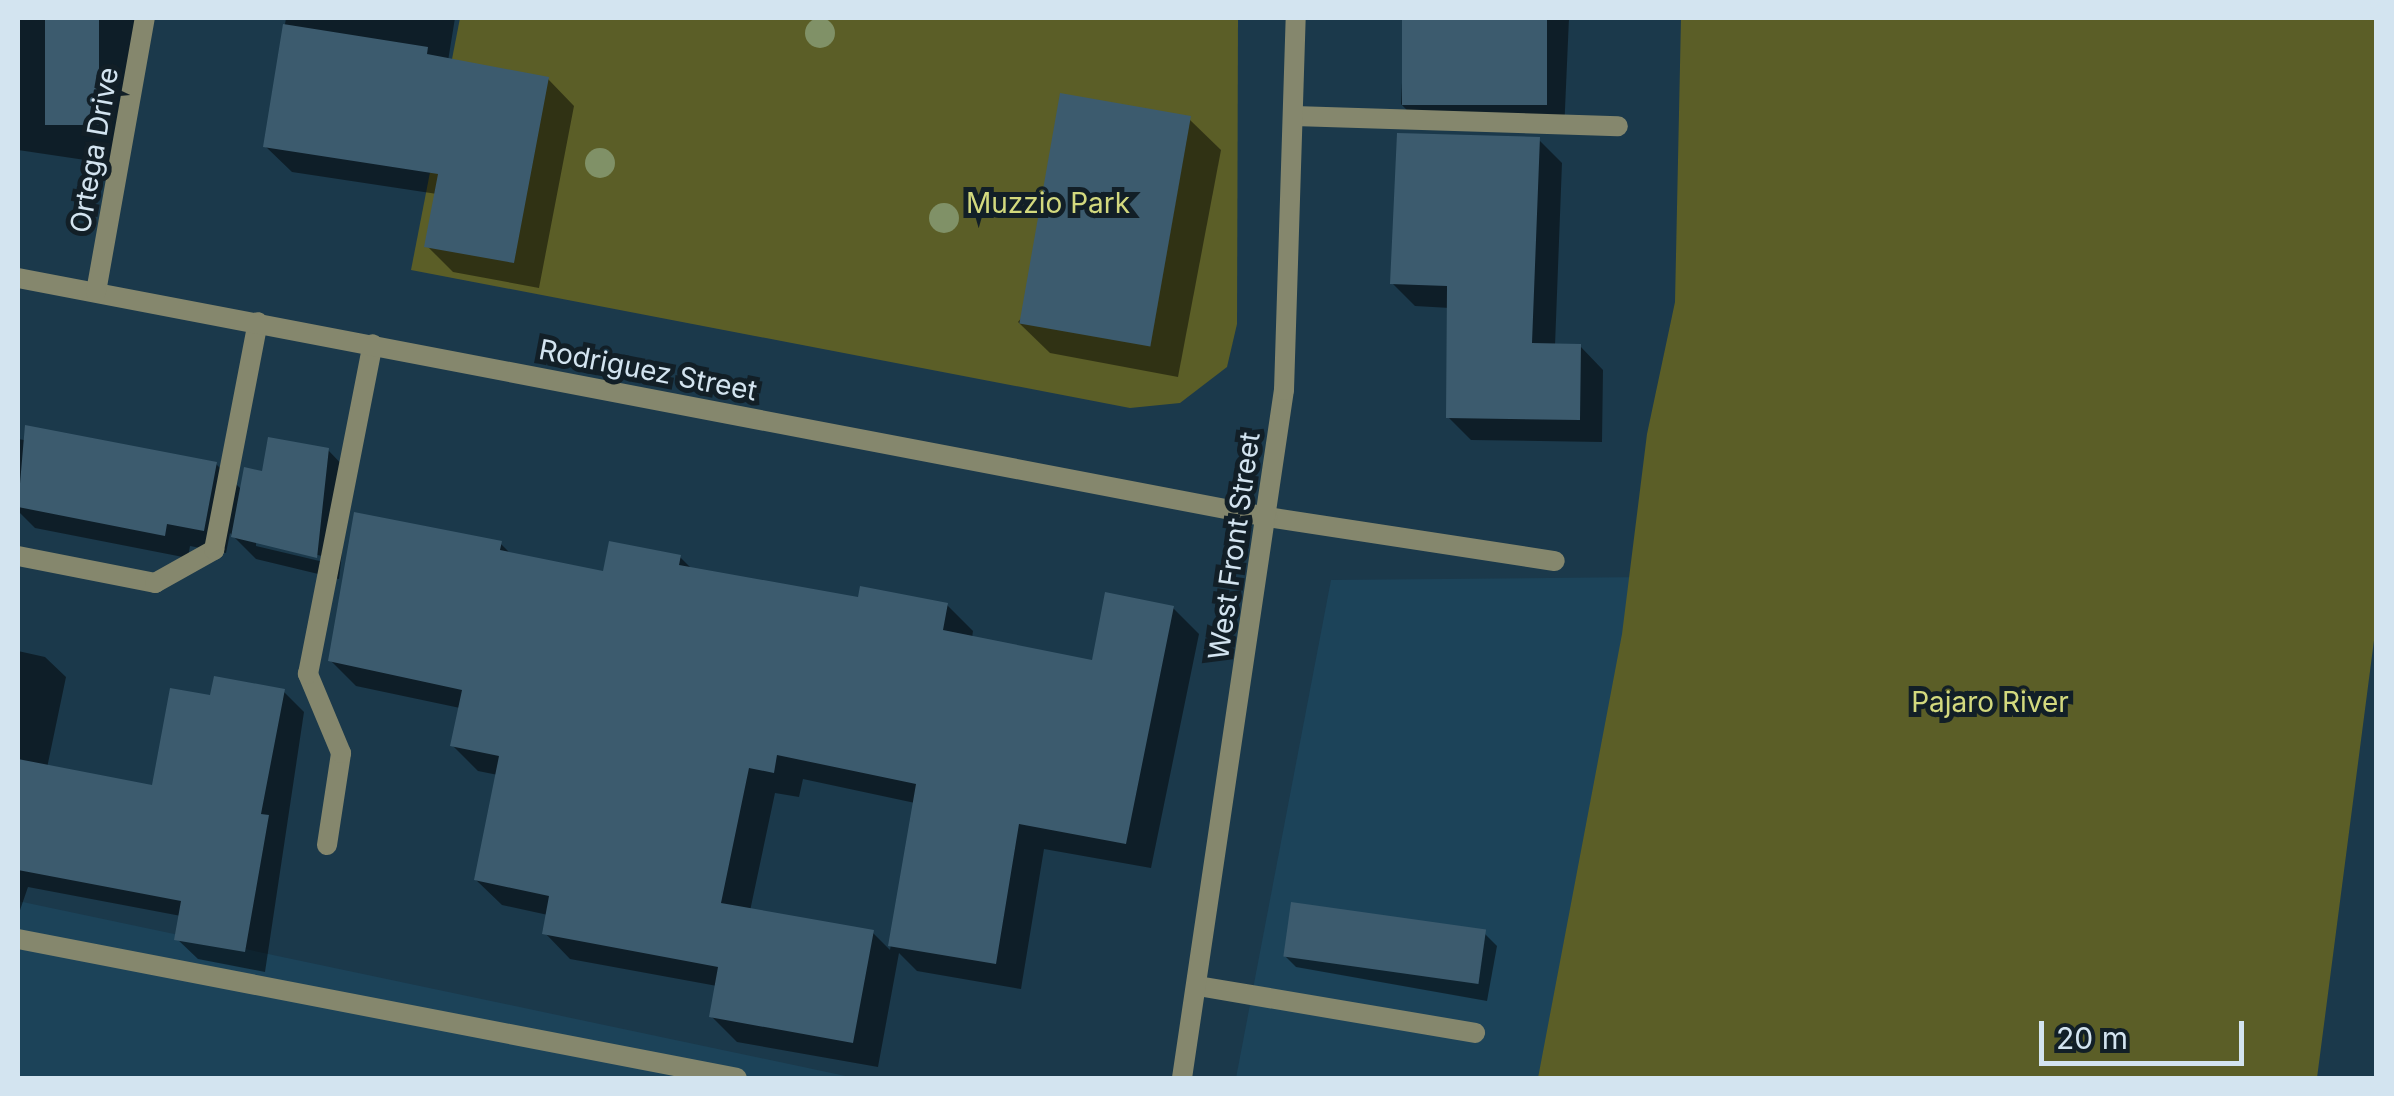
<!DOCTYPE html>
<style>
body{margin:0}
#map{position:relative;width:2394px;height:1096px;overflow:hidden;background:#1b394b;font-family:Inter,sans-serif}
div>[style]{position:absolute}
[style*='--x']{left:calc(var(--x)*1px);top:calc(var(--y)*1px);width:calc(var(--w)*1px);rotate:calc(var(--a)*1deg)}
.built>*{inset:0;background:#1c4359}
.green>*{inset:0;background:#5b5e27}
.shadow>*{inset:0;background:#0007}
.building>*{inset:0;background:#3c5b6e;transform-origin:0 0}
.lane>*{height:20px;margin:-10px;padding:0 10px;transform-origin:10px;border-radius:10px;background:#85876d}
.street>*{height:20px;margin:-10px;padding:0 10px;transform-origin:10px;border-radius:10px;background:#85876d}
.trees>*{width:30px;height:30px;margin:-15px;border-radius:50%;background:#809167}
span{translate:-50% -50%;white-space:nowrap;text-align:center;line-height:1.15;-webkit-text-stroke:10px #121f27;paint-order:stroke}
.street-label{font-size:28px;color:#d3e4f0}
.park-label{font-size:28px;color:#d3d97e}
.frame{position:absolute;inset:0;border:20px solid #d3e4f0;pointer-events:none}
.scale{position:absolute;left:2039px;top:1021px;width:205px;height:45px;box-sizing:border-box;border:5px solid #d3e4f0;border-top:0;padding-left:12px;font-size:30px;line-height:35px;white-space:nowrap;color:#d3e4f0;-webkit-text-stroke:8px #121f27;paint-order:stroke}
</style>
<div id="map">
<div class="built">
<i style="clip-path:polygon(1648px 577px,1564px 1078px,1236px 1078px,1331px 580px)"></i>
<i style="clip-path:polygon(18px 901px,855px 1078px,18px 1078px)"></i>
</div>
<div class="green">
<i style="clip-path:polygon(460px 18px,1238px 18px,1237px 324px,1227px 367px,1180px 403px,1130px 408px,411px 270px)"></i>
<i style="clip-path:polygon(1681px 18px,2376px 18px,2376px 625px,2317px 1078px,1538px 1078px,1622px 634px,1647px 434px,1675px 302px)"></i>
</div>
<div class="shadow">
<i style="clip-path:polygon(18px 18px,137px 18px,112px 164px,18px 150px)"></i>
<i style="clip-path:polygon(286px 18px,455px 18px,448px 61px,548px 79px,574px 106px,539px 288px,453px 272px,427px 246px,437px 194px,292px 172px,265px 146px)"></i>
<i style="clip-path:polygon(1405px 18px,1569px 18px,1564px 132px,1424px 128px,1401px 104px)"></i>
<i style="clip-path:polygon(1189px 119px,1221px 150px,1178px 377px,1050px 353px,1018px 322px)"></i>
<i style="clip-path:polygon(1539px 140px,1562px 163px,1555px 346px,1580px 346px,1603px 370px,1602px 442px,1471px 440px,1448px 417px,1450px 308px,1415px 306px,1392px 283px)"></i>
<i style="clip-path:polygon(evenodd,27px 428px,216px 464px,242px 490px,264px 473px,328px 450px,351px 474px,339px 579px,256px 559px,230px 533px,226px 553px,190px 546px,188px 558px,35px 528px,18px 511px,18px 439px,24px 440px,27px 428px,256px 540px,330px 558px,328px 563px,256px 546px,256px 540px)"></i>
<i style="clip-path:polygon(evenodd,500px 543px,513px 556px,605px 574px,680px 557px,693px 570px,860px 599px,947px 605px,973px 631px,972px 638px,1094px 663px,1173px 608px,1199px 634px,1151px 868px,1044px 849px,1021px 989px,917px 971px,899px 953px,878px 1067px,737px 1042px,711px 1016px,717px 986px,570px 959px,545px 933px,548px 915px,502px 905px,476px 880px,498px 775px,478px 771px,452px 745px,460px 708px,356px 686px,330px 660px,500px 543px,803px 779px,915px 803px,890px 950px,872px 932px,750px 911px,775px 793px,799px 797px,803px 779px)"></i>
<i style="clip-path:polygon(18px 651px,45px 657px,66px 677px,47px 768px,154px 788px,212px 698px,283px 691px,304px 712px,265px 972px,198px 959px,177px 939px,181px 916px,28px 887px,18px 916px)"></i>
<i style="clip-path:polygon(1485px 934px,1497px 946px,1487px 1001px,1296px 967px,1284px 955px)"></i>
</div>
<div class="building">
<i style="left:45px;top:18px;width:54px;height:107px"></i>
<i style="left:1402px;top:18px;width:145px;height:87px"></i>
<i style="clip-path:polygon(283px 24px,428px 47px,427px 54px,549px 77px,514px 263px,424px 247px,438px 174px,263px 147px)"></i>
<i style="left:1060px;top:93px;width:133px;height:234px;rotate:10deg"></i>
<i style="clip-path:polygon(1397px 133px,1540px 137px,1532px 343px,1581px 344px,1580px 420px,1446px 418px,1447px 286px,1390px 284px)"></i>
<i style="clip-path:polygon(25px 425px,217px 462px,204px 531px,167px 524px,165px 536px,18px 507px)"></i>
<i style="clip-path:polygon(268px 437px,329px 448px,317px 558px,231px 537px,244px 467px,262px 471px)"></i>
<i style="clip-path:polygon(354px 512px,502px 541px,500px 550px,603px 571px,609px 541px,681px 555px,679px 565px,858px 597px,860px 586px,948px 603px,943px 630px,1092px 660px,1105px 592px,1174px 606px,1126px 844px,1019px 824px,996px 964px,888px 946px,916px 784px,777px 755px,774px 773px,749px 768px,721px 903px,874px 930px,853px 1043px,709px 1017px,718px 967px,542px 934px,549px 896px,474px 880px,499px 756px,450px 746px,462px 690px,328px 661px)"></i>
<i style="clip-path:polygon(214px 676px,285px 689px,261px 814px,269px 815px,245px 952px,174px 940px,181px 901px,18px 870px,18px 759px,152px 785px,170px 688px,210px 695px)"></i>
<i style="left:1291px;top:902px;width:197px;height:55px;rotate:8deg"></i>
</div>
<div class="lane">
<i style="--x:1294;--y:116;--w:324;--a:1.8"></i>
<i style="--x:1267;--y:517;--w:291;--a:8.7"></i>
<i style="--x:18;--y:556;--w:140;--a:11.1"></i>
<i style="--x:155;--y:583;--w:68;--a:-29.2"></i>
<i style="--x:214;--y:550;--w:232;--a:-79.1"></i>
<i style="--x:327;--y:845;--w:93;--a:-81.3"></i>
<i style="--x:341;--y:753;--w:86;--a:-112.7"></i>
<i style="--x:308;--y:674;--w:336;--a:-78.9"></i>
<i style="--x:1198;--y:986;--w:281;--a:9.6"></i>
</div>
<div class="street">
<i style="--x:18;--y:278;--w:1272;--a:10.83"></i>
<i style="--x:96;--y:292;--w:278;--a:-79.9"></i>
<i style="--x:18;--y:939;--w:732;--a:10.94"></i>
<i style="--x:1182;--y:1078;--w:696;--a:-81.57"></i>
<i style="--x:1284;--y:390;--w:372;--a:-88.2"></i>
</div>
<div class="trees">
<i style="left:820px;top:33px"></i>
<i style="left:600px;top:163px"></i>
<i style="left:944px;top:218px"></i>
</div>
<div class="street-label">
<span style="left:94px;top:150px;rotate:-80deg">Ortega Drive</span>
<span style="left:648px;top:370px;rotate:11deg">Rodriguez Street</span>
<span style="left:1234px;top:546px;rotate:-82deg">West Front Street</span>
</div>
<div class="park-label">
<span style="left:1048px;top:203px">Muzzio Park</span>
<span style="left:1990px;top:702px">Pajaro River</span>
</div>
<div class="frame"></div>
<div class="scale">20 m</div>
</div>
